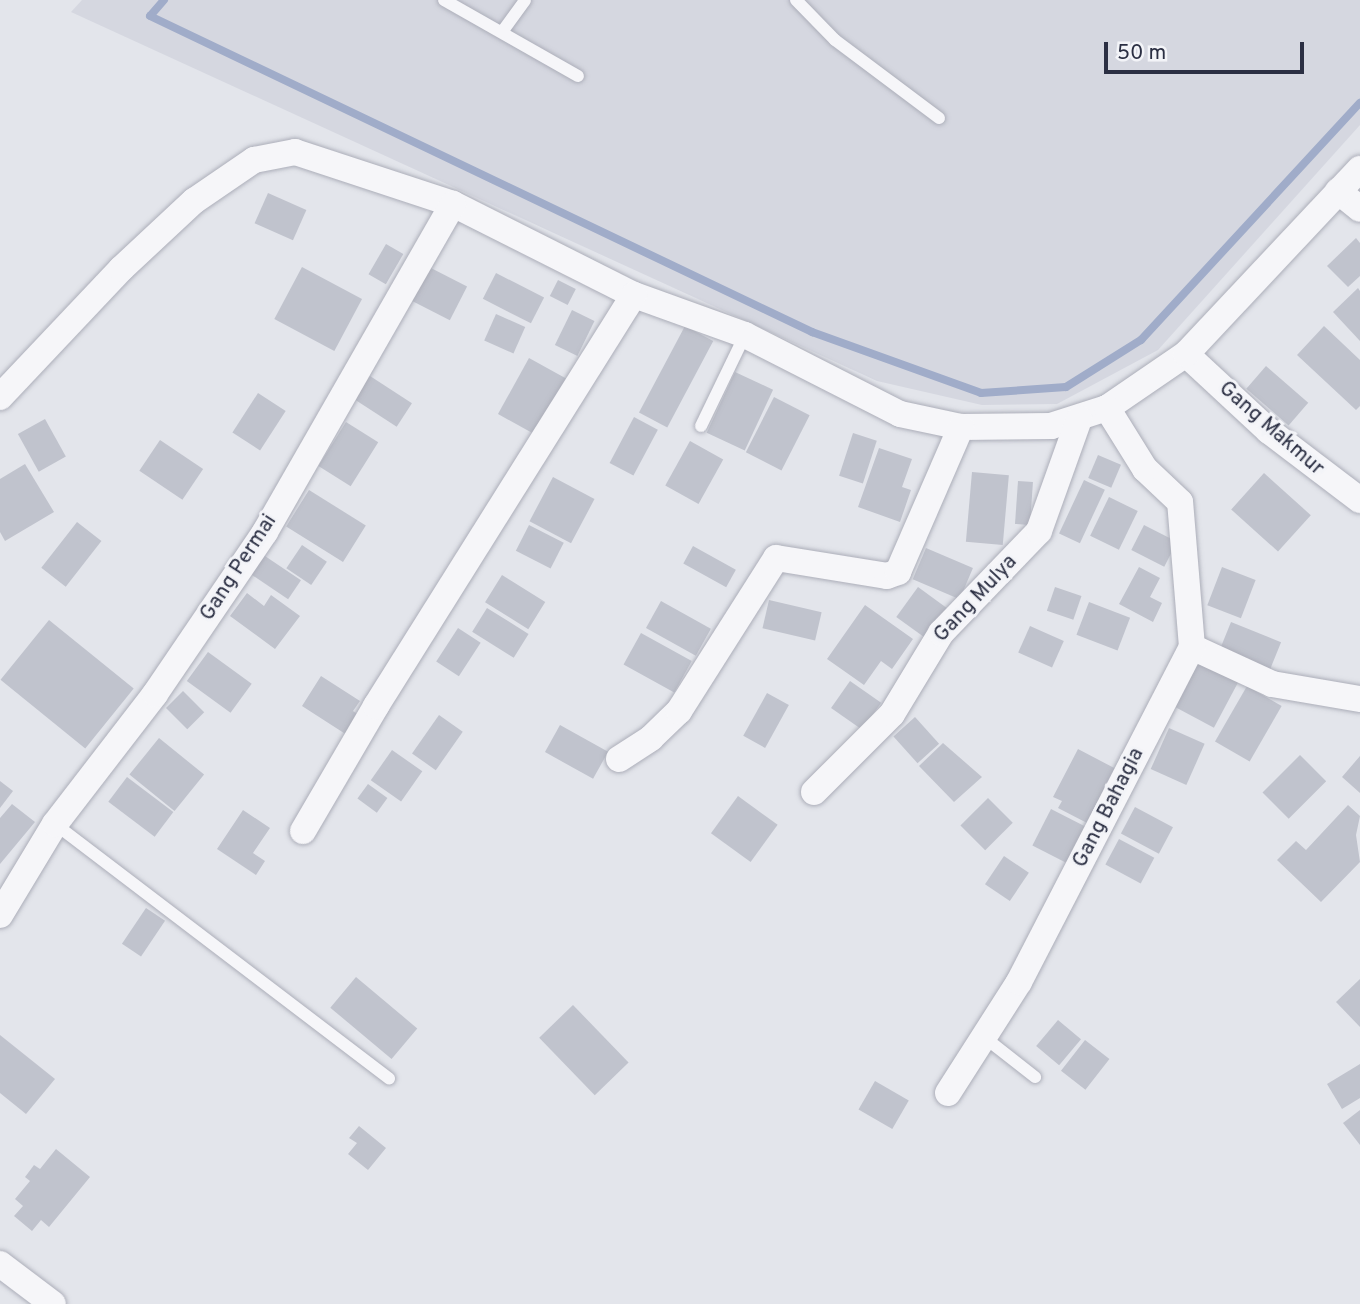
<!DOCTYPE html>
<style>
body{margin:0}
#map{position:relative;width:1360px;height:1304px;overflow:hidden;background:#e3e5eb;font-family:Overpass,sans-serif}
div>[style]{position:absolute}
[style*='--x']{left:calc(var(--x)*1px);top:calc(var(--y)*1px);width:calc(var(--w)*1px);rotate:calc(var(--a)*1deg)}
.built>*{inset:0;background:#d5d7e0}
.stream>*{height:8px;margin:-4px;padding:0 4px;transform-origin:4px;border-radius:4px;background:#a0acc9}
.building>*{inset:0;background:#c0c3cd;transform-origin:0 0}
.roads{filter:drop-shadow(0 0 2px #acaeb9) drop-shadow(0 0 2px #acaeb9)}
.lane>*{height:12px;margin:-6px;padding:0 6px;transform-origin:6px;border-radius:6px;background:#f6f6f9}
.street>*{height:26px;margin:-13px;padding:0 13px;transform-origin:13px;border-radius:13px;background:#f6f6f9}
span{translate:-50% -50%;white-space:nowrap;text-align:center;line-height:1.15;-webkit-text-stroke:6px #f3f4f8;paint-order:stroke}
.street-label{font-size:21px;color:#2b2f43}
.scale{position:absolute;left:1104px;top:42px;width:200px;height:32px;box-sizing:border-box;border:4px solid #2b2f43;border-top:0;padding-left:9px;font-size:21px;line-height:24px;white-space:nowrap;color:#2b2f43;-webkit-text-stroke:5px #f3f4f8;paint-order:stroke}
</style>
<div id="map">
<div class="built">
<i style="clip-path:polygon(82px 0,1360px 0,1360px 125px,1158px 350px,1057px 404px,982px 405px,877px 381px,71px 12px)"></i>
</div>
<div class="stream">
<i style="--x:164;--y:0;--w:21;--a:131"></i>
<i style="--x:150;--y:16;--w:734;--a:25.52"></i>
<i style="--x:812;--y:332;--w:180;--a:19.8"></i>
<i style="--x:981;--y:393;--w:85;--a:-4"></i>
<i style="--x:1066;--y:387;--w:89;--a:-32.1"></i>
<i style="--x:1141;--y:340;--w:323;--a:-47.3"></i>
</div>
<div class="building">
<i style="left:268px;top:193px;width:42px;height:33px;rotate:24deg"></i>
<i style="clip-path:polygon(1356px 238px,1360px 243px,1360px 276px,1348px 287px,1327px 266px)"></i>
<i style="left:386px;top:244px;width:20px;height:35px;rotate:30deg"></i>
<i style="left:427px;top:266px;width:45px;height:38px;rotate:27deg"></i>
<i style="left:302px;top:267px;width:68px;height:59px;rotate:28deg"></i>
<i style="left:496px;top:273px;width:54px;height:29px;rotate:27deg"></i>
<i style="left:558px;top:280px;width:20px;height:18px;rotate:27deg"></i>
<i style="clip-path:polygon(1358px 288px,1360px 291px,1360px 341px,1333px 312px)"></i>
<i style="left:572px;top:310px;width:25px;height:39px;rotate:26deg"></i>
<i style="left:496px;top:314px;width:32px;height:29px;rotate:24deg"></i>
<i style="left:685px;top:326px;width:32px;height:98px;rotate:28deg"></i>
<i style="clip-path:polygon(1324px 326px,1360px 360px,1360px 406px,1356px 410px,1297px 355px)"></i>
<i style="left:529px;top:358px;width:46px;height:64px;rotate:29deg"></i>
<i style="left:1266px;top:366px;width:56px;height:30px;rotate:41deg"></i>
<i style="left:735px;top:372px;width:42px;height:67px;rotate:25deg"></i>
<i style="left:370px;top:376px;width:50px;height:28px;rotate:33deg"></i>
<i style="left:258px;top:393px;width:33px;height:47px;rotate:33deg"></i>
<i style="left:774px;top:397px;width:40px;height:62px;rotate:27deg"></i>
<i style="left:634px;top:417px;width:27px;height:52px;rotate:28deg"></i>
<i style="left:45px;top:419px;width:43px;height:31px;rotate:61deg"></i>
<i style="left:346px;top:422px;width:38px;height:52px;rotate:32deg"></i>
<i style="left:853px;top:433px;width:25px;height:45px;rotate:18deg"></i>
<i style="left:160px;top:440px;width:52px;height:37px;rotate:34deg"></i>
<i style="left:690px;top:441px;width:38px;height:51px;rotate:29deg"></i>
<i style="clip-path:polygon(879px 448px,912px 459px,902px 487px,911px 490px,900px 522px,858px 507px)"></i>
<i style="left:1098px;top:455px;width:25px;height:25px;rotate:23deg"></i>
<i style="clip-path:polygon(25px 464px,54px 512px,5px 541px,0 532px,0 479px)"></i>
<i style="left:972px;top:472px;width:37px;height:70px;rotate:5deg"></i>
<i style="left:1264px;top:473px;width:63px;height:49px;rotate:42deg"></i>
<i style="left:553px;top:477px;width:47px;height:50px;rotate:28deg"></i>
<i style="left:1084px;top:480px;width:23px;height:59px;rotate:25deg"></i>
<i style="left:1018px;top:481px;width:15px;height:43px;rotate:4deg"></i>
<i style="left:309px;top:490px;width:67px;height:43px;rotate:32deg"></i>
<i style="left:1109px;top:497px;width:32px;height:43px;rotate:26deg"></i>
<i style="left:77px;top:522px;width:31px;height:58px;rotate:38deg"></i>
<i style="left:529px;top:525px;width:39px;height:29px;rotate:27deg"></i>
<i style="left:1144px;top:525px;width:37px;height:28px;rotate:27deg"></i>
<i style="left:302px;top:545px;width:30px;height:28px;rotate:34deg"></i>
<i style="left:693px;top:546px;width:49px;height:20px;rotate:29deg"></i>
<i style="left:926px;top:548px;width:51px;height:34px;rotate:23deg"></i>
<i style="left:262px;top:554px;width:47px;height:23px;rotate:34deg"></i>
<i style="clip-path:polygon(1139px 567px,1160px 578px,1150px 597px,1162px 603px,1153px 622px,1119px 604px)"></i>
<i style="left:1222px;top:567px;width:36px;height:41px;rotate:21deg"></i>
<i style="left:502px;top:575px;width:51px;height:32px;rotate:32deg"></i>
<i style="left:918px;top:587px;width:36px;height:37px;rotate:36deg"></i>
<i style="left:1055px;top:587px;width:28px;height:25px;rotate:19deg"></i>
<i style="clip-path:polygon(247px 593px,264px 606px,271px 595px,300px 616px,275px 649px,230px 616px)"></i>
<i style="left:769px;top:600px;width:54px;height:29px;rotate:13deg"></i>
<i style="left:661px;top:601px;width:57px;height:31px;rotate:29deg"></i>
<i style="left:1089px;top:602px;width:44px;height:35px;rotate:21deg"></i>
<i style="clip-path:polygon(865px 605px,913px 639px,892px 669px,881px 661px,864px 685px,827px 659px)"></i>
<i style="left:487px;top:608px;width:49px;height:28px;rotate:32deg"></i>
<i style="left:49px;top:620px;width:109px;height:77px;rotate:39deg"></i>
<i style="left:1231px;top:622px;width:54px;height:34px;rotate:22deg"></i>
<i style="left:1030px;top:626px;width:37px;height:29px;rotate:24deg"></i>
<i style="left:458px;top:628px;width:27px;height:40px;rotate:33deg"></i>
<i style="left:641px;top:633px;width:58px;height:36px;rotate:29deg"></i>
<i style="left:208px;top:652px;width:54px;height:36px;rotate:36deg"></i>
<i style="left:1200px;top:658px;width:45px;height:55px;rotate:28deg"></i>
<i style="clip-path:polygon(321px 676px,360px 701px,353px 711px,359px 715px,347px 735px,302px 706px)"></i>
<i style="left:850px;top:681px;width:38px;height:33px;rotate:35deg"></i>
<i style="left:1247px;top:686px;width:40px;height:64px;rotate:30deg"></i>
<i style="left:183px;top:691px;width:30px;height:24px;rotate:45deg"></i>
<i style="left:767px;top:693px;width:25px;height:49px;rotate:29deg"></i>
<i style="left:439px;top:715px;width:29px;height:47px;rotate:35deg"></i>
<i style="left:915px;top:717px;width:36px;height:29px;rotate:48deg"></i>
<i style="left:560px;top:725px;width:55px;height:31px;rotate:29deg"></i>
<i style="left:1169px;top:728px;width:39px;height:45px;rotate:24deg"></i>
<i style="left:159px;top:738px;width:58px;height:47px;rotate:39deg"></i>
<i style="clip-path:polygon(943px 743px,982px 777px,954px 802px,919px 766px)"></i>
<i style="clip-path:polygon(1078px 749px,1118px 770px,1089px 824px,1058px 808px,1062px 801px,1053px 797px)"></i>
<i style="left:392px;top:750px;width:37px;height:37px;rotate:35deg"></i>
<i style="left:1300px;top:755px;width:37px;height:53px;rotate:45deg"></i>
<i style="clip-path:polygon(1360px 756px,1360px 793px,1342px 777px)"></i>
<i style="left:127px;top:777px;width:58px;height:31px;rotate:37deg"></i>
<i style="clip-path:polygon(0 781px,13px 791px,0 808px)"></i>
<i style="left:368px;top:784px;width:24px;height:18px;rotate:36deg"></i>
<i style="left:738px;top:796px;width:49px;height:46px;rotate:36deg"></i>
<i style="left:988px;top:798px;width:35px;height:39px;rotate:45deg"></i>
<i style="clip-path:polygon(12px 804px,35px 822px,0 864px,0 818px)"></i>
<i style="clip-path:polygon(1348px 805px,1360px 816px,1356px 835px,1360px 862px,1321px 902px,1277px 860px,1296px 841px,1306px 850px)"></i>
<i style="left:1135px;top:807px;width:43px;height:30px;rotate:28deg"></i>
<i style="left:1051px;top:809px;width:39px;height:41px;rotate:27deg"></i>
<i style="clip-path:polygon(243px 810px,270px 828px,253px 853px,265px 861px,256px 875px,217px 849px)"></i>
<i style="left:1119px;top:839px;width:40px;height:29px;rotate:28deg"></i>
<i style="left:1004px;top:856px;width:30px;height:34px;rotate:34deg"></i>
<i style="left:146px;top:908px;width:23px;height:43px;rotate:34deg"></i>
<i style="left:356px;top:977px;width:80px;height:40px;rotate:40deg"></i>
<i style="clip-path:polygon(1360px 979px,1360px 1027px,1336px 1002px)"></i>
<i style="left:573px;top:1005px;width:80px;height:47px;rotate:46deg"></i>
<i style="left:1058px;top:1020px;width:30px;height:34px;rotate:40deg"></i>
<i style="clip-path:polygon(0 1035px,55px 1079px,26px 1114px,0 1093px)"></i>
<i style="left:1085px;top:1040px;width:31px;height:39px;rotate:38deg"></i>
<i style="clip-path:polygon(1360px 1064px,1360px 1098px,1342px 1109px,1327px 1084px)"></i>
<i style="left:875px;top:1081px;width:39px;height:33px;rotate:30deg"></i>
<i style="clip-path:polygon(1360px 1110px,1360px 1145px,1343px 1123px)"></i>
<i style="clip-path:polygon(359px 1126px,386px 1148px,368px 1170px,348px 1154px,357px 1143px,349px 1138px)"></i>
<i style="clip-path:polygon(56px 1149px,90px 1177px,49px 1227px,41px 1220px,32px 1231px,14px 1216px,23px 1206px,15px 1199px,30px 1181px,25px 1177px,34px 1165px,40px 1169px)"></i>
</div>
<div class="roads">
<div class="lane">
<i style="--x:444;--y:0;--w:154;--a:29.6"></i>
<i style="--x:796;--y:0;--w:56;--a:45.7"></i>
<i style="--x:835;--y:40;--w:130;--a:36.9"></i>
<i style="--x:502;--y:32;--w:39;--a:-54"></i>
<i style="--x:701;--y:426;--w:101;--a:-64.2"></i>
<i style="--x:55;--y:824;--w:420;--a:37.3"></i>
<i style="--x:984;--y:1037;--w:65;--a:38.1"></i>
</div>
<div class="street">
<i style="--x:1338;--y:191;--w:28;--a:39"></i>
<i style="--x:1186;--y:354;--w:113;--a:42.9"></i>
<i style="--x:1269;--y:431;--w:114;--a:37.2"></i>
<i style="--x:0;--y:397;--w:176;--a:-46.6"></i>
<i style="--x:121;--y:269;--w:100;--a:-43"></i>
<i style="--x:194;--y:201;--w:73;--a:-34.3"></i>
<i style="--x:254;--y:160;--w:42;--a:-11"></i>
<i style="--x:295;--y:152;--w:166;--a:18.2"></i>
<i style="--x:453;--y:204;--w:203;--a:26.7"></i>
<i style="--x:634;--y:295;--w:118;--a:19.8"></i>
<i style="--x:745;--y:335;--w:174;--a:27"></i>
<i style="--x:900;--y:414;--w:62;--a:12"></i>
<i style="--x:961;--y:427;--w:90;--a:-0.6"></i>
<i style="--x:1051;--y:426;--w:59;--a:-17.8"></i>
<i style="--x:1107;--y:408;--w:96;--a:-34.4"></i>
<i style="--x:1186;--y:354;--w:254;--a:-46.8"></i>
<i style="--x:1192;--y:647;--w:88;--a:24.8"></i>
<i style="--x:1272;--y:684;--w:89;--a:9.7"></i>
<i style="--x:619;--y:759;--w:38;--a:-33"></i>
<i style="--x:651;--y:738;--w:39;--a:-44"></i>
<i style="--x:679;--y:711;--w:181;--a:-57.6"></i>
<i style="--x:776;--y:558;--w:112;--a:9.2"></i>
<i style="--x:887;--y:576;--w:12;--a:-20"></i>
<i style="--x:898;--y:572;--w:158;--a:-66.5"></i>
<i style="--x:814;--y:792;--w:110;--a:-45"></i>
<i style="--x:892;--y:714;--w:95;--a:-58.8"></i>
<i style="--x:941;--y:633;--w:141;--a:-46.1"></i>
<i style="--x:1039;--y:531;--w:119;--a:-70.3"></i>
<i style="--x:303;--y:831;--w:145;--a:-59.7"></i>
<i style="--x:376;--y:706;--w:485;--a:-57.9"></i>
<i style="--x:0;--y:915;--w:106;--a:-58.9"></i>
<i style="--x:55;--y:824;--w:164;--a:-52.4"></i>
<i style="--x:155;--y:694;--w:196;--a:-55.8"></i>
<i style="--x:265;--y:532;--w:378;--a:-60.2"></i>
<i style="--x:948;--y:1093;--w:132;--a:-57.4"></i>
<i style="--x:1019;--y:982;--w:377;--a:-62.7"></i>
<i style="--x:1192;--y:647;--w:145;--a:-94.7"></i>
<i style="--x:1180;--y:502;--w:48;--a:-136.7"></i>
<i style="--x:1145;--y:469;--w:72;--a:-121.9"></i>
<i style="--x:0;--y:1264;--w:66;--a:37"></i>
</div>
</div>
<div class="street-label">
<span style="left:1271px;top:429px;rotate:41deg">Gang Makmur</span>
<span style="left:239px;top:568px;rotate:-57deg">Gang Permai</span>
<span style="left:976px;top:599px;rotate:-47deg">Gang Mulya</span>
<span style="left:1109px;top:808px;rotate:-63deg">Gang Bahagia</span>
</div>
<div class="scale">50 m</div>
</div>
